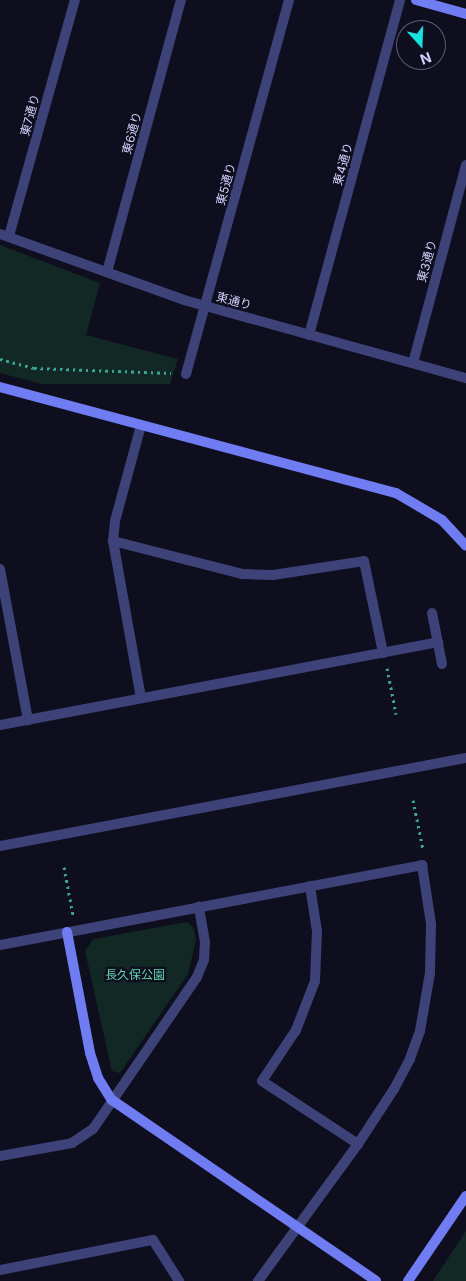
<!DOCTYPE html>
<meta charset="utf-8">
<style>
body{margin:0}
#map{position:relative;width:466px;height:1281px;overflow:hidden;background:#0f0e1e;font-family:Inter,"Noto Sans JP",sans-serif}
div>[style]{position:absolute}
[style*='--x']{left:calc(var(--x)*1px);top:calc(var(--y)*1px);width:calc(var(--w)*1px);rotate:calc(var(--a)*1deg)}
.green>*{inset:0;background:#122824}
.path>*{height:3px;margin-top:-1.5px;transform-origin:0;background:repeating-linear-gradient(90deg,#38a692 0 2.5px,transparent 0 6.5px)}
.street>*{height:10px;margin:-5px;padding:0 5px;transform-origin:5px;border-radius:5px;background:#3d4279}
.secondary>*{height:10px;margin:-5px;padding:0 5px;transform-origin:5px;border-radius:5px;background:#6f7cf2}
span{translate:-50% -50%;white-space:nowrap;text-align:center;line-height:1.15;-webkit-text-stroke:4.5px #0f0e1e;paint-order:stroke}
.street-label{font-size:12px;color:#d0d0fb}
.park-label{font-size:12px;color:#63d3aa}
.north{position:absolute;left:396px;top:20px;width:50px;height:50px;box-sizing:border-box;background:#0f0e1e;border:1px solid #5c5c76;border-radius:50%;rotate:160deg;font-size:14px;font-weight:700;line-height:20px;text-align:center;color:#d0d0fb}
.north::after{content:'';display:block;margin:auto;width:18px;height:22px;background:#15e2dd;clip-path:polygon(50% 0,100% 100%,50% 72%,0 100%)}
</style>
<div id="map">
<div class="green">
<i style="clip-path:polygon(0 245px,100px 283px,86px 335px,178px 359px,170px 384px,42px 384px,0 373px)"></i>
<i style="clip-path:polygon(187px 922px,193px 927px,196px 940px,188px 974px,120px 1073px,112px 1071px,85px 951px,93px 939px)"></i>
<i style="clip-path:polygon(466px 1231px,466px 1281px,433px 1281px)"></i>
</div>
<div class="path">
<i style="--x:0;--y:359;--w:35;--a:15"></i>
<i style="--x:34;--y:368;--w:137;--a:2.1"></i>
<i style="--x:387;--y:668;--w:47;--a:78.9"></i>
<i style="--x:413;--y:800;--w:50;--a:78.5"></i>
<i style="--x:64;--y:867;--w:49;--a:79.4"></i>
</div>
<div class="street">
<i style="--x:0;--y:234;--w:195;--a:19.7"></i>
<i style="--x:184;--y:300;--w:293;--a:15.5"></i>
<i style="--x:9;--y:236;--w:245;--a:-74.4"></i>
<i style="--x:107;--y:272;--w:282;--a:-74.8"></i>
<i style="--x:309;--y:335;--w:347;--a:-74.8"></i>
<i style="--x:413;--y:363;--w:205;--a:-75"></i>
<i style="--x:186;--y:374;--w:388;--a:-74.6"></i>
<i style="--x:113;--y:541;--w:133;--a:14.3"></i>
<i style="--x:242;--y:574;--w:31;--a:2"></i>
<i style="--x:273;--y:575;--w:92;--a:-8.7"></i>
<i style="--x:364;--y:561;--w:94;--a:78.3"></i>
<i style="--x:0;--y:569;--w:154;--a:79.5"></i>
<i style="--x:432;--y:613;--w:52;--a:78.9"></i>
<i style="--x:141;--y:698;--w:159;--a:-100.1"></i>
<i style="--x:113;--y:541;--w:20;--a:-84"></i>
<i style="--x:115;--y:521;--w:99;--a:-74.8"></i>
<i style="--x:0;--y:725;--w:446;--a:-10.7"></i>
<i style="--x:0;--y:846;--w:474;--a:-10.7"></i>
<i style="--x:310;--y:886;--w:46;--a:81.2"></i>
<i style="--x:317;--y:931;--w:50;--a:92.3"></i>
<i style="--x:315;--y:981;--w:53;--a:111.2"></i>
<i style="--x:296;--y:1030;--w:61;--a:123.7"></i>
<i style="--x:262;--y:1081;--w:115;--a:33.3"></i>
<i style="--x:0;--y:945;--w:430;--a:-10.7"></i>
<i style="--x:422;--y:865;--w:60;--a:81.3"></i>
<i style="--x:431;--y:924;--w:49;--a:91.2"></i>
<i style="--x:430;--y:973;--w:59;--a:99.8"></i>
<i style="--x:420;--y:1031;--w:30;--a:110"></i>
<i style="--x:410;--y:1059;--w:34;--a:118"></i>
<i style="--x:394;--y:1089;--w:66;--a:123.2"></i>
<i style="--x:358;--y:1144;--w:170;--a:126.1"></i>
<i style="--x:0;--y:1156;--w:73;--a:-10.2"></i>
<i style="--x:72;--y:1143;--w:25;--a:-34"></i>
<i style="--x:93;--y:1129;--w:184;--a:-55.6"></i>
<i style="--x:197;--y:977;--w:18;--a:-68"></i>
<i style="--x:204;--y:960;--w:18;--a:-87"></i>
<i style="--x:205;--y:942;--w:36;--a:-100"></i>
<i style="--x:0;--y:1270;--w:156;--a:-11.1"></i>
<i style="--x:153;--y:1240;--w:49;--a:57.6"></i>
</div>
<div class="secondary">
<i style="--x:416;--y:0;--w:52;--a:15.6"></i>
<i style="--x:0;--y:387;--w:410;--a:15"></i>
<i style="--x:396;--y:493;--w:53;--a:30.4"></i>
<i style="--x:442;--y:520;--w:35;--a:47"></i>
<i style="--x:67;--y:932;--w:123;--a:79.2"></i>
<i style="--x:90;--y:1053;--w:26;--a:72"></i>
<i style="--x:98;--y:1078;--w:26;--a:58"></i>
<i style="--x:112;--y:1100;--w:320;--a:34.4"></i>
<i style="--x:408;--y:1281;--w:103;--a:-55.7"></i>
</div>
<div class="street-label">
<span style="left:30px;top:115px;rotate:-75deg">東7通り</span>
<span style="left:132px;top:133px;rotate:-75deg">東6通り</span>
<span style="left:343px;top:164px;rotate:-75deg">東4通り</span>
<span style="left:226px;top:184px;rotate:-75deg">東5通り</span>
<span style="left:427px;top:261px;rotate:-75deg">東3通り</span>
<span style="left:234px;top:301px;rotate:15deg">東通り</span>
</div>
<div class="park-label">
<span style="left:135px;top:975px">長久保公園</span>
</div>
<div class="north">N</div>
</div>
